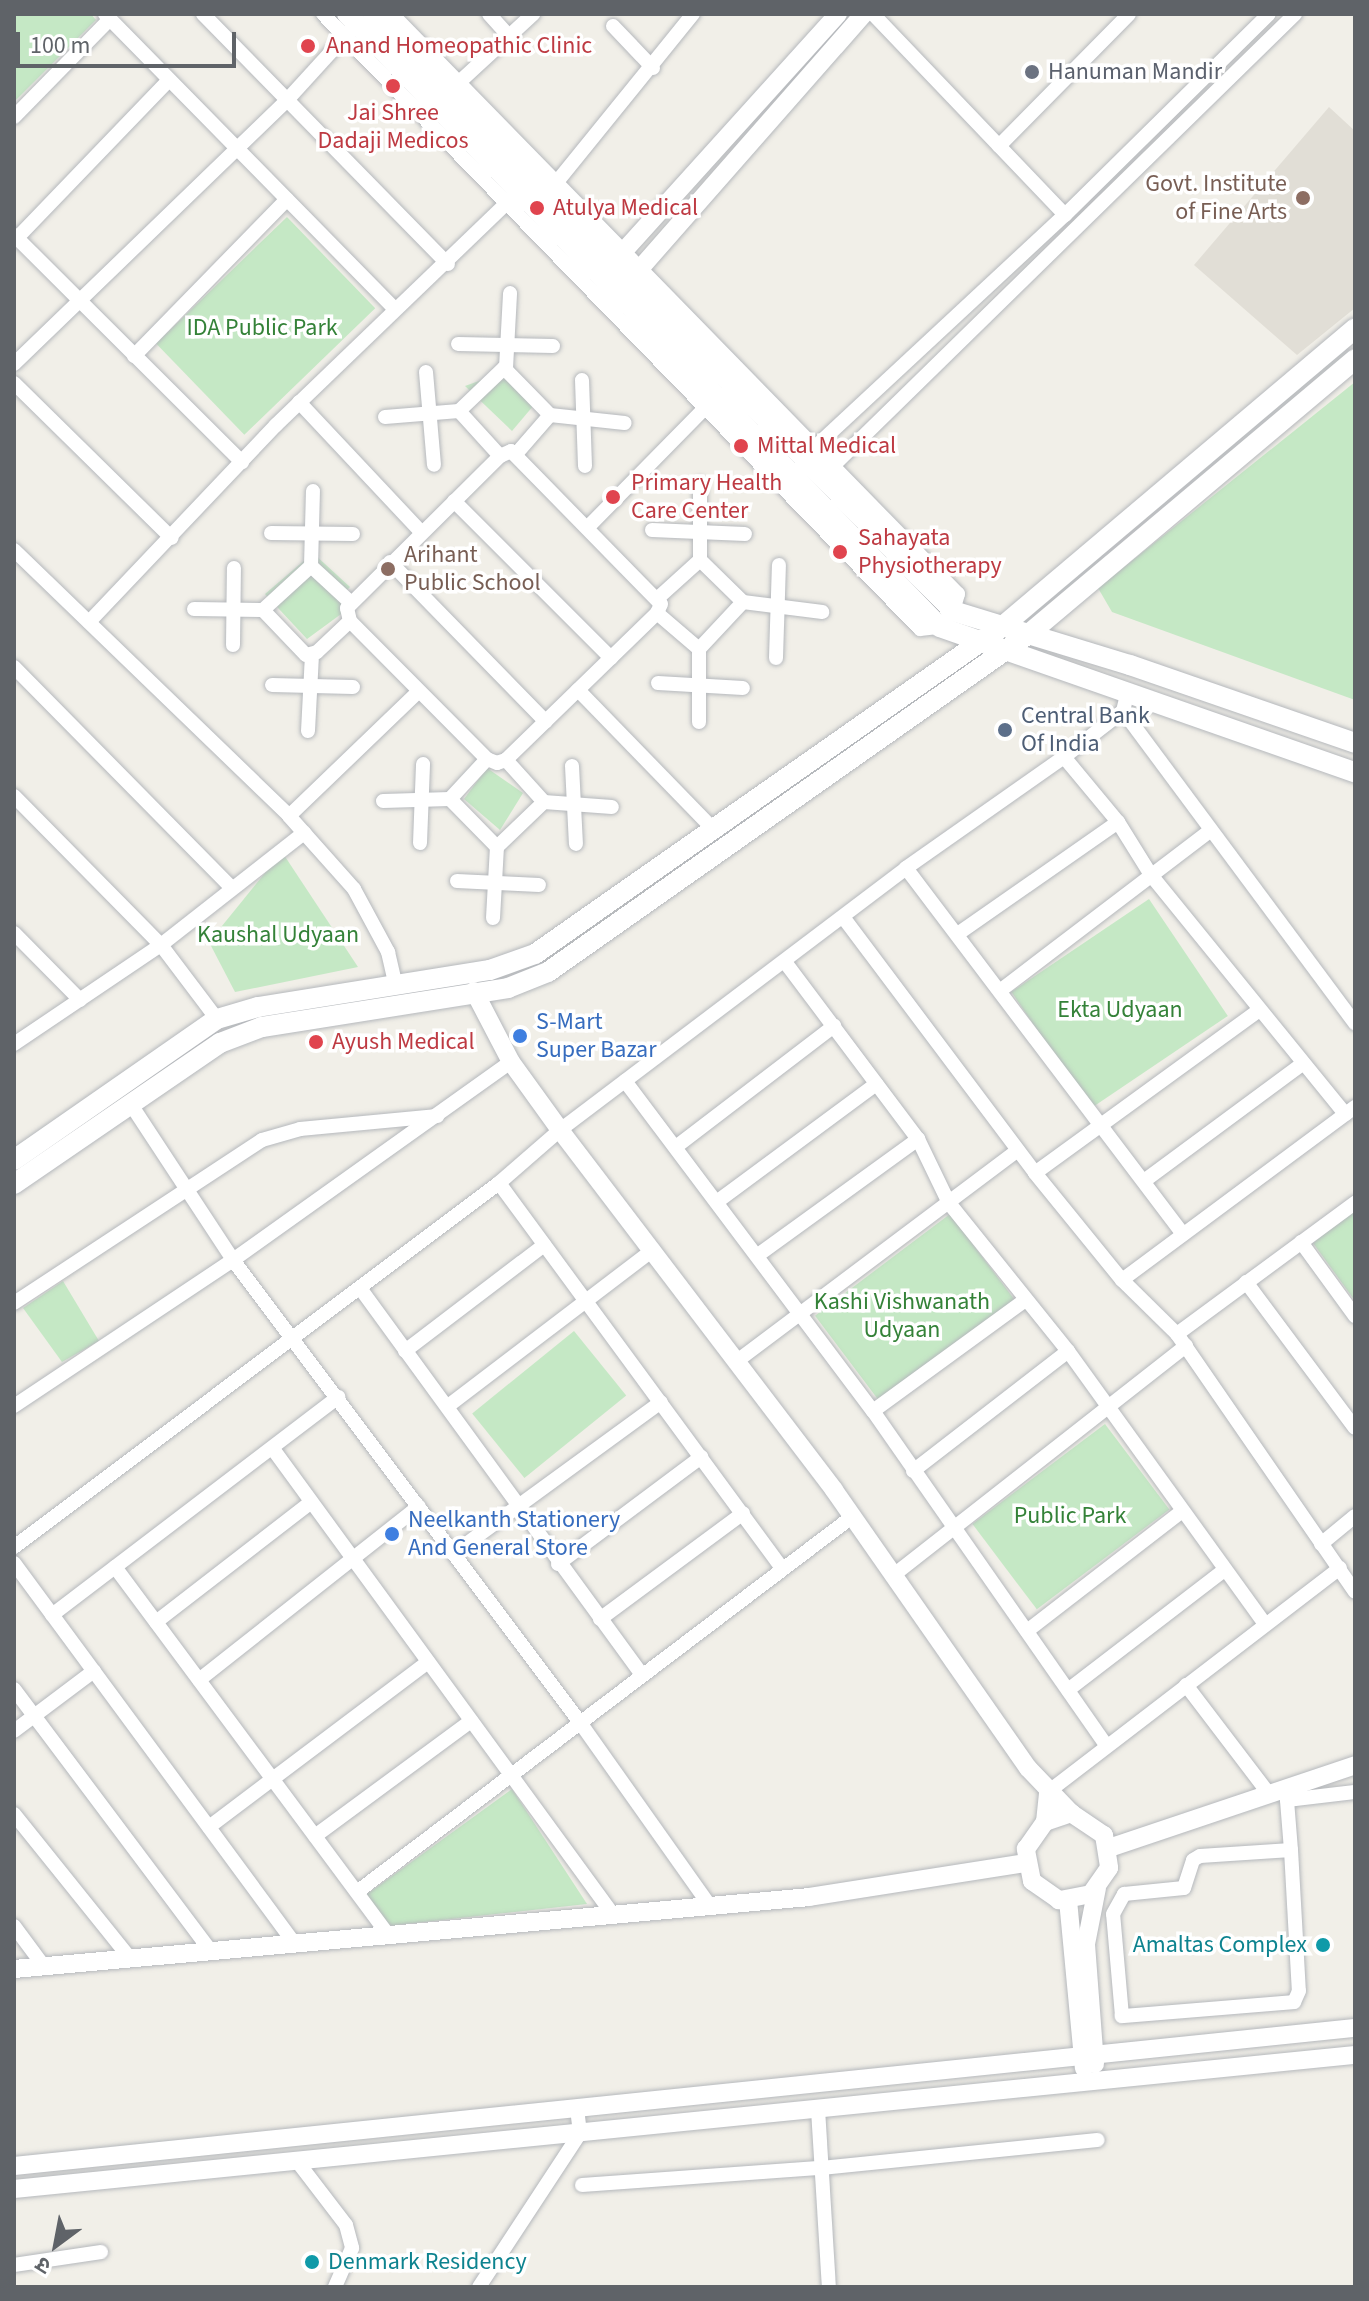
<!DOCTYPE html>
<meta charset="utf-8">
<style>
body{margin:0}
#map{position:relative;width:1369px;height:2301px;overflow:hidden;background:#f1efe8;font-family:"Source Sans 3","Noto Sans Devanagari",sans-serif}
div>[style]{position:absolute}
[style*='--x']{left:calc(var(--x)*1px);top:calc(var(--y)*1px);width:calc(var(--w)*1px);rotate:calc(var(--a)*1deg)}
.education>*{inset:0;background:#e1ded6}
.green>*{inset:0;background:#c5e8c5;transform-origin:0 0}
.roads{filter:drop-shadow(0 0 2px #b5b8bc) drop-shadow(0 0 2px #b5b8bc)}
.minor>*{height:14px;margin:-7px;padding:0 7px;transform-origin:7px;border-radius:7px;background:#fff}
.tertiary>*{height:18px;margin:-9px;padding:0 9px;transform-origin:9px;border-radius:9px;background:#fff}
.secondary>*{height:20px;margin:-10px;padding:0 10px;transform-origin:10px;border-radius:10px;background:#fff}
.dots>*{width:22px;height:22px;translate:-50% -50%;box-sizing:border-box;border:4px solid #fff;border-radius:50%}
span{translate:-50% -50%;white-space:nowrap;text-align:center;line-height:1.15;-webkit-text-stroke:7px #fff;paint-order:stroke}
.health-label{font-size:24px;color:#be3a42}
.left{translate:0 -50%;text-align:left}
.worship-label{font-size:24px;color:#5b616d}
.education-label{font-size:24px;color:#785e54}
.right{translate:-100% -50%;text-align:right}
.park-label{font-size:24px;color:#348238}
.service-label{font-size:24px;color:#4e5e75}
.shop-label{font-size:24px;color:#366cbe}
.culture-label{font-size:24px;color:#0d838f}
.frame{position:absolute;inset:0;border:16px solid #5f6368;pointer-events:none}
.north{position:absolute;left:16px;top:2205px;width:80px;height:80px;-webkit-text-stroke:6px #fff;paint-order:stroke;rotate:212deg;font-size:22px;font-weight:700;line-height:32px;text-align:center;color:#5f6368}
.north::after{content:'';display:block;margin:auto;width:28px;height:36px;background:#5f6368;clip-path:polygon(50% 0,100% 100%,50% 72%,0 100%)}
.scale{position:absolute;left:16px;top:32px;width:220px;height:36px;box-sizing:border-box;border:4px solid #5f6368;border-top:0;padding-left:10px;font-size:24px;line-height:28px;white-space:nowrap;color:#5f6368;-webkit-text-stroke:6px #fff;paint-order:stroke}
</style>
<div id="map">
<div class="education">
<i style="clip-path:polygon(1329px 107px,1355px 131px,1355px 308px,1297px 355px,1194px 265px)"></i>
</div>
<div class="green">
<i style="clip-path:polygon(14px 14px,91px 14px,96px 20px,14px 102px)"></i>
<i style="left:287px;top:217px;width:127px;height:182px;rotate:46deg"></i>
<i style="clip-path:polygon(515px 368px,534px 405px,512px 431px,465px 386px)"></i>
<i style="clip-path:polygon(1355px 382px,1355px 700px,1112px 612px,1098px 588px)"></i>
<i style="clip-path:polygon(313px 553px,350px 587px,339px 598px,348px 609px,307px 639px,265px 594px)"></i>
<i style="clip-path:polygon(487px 768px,523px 793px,500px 830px,464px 799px)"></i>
<i style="clip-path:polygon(282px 852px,358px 967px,235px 992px,209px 942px)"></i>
<i style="left:1149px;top:899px;width:141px;height:166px;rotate:56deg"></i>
<i style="clip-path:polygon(1355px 1210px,1355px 1301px,1313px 1243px)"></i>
<i style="left:950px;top:1214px;width:107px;height:169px;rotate:53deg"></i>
<i style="clip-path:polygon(63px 1281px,99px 1341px,62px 1362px,23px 1308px)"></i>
<i style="left:574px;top:1331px;width:83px;height:131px;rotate:51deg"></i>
<i style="left:1105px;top:1424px;width:107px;height:166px;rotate:53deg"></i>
<i style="clip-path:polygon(512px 1789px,587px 1904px,388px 1926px,363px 1897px)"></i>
</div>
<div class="roads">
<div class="minor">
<i style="--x:105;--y:14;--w:414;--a:45.5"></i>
<i style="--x:203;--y:14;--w:350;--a:45.6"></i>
<i style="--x:323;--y:14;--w:857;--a:45.85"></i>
<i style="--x:920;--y:629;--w:20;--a:-6"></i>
<i style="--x:940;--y:627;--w:21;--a:-51"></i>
<i style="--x:953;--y:611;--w:18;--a:-74"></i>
<i style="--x:958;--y:594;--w:810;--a:-134.3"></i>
<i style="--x:489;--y:14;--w:31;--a:48"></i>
<i style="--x:873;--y:14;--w:278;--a:46.3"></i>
<i style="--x:613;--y:26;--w:58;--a:46.4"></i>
<i style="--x:454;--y:87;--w:108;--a:-42.7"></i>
<i style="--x:14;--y:117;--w:137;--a:-45.6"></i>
<i style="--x:999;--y:146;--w:185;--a:-45.4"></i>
<i style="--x:552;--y:188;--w:224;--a:-51"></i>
<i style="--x:14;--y:235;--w:322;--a:44.9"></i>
<i style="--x:17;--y:238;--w:219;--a:-46.1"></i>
<i style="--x:458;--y:344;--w:95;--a:1.2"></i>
<i style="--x:134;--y:356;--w:219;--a:-45.7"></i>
<i style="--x:14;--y:364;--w:381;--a:-44"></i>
<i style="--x:288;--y:99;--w:93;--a:-47.6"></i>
<i style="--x:506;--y:368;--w:75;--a:-86.9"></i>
<i style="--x:426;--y:372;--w:93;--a:85.1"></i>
<i style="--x:582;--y:380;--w:86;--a:88"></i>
<i style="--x:14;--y:383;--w:221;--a:44.5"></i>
<i style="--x:299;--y:402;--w:178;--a:46.8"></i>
<i style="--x:550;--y:415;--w:75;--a:6.1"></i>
<i style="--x:385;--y:417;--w:74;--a:-4.6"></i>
<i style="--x:815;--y:447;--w:341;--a:-42.9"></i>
<i style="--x:1065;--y:215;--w:286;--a:-44.6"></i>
<i style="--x:511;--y:451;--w:214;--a:45.6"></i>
<i style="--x:661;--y:604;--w:10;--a:114"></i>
<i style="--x:657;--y:613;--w:211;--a:135.8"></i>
<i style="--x:506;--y:760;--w:9;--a:162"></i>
<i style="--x:497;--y:763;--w:11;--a:-158"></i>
<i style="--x:487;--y:759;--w:194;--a:-134.8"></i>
<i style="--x:350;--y:621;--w:13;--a:-103"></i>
<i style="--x:347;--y:608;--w:216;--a:-44.8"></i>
<i style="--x:500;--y:456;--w:12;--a:-24"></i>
<i style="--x:500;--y:456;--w:61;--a:-132.3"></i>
<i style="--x:459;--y:411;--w:62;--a:-43.7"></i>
<i style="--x:504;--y:368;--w:66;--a:45.6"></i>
<i style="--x:550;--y:415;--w:50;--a:131"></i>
<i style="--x:834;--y:465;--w:645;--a:-44.37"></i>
<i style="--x:700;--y:484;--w:76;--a:90"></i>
<i style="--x:454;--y:501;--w:222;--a:45"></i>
<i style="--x:589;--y:526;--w:175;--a:-45.5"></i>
<i style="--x:652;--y:530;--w:93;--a:2.5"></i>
<i style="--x:271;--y:533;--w:82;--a:0.7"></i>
<i style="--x:14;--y:550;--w:383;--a:44"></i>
<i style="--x:289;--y:816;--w:98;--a:48.3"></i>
<i style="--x:354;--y:889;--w:72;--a:61.6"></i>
<i style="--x:388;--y:952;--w:35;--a:77"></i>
<i style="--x:390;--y:562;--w:223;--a:45.7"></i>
<i style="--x:311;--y:566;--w:75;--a:-88.5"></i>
<i style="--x:350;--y:602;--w:53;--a:-137.3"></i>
<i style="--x:311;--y:566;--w:65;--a:137.5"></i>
<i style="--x:263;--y:610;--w:62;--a:46.3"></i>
<i style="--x:306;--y:655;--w:11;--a:-15"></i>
<i style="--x:317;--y:652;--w:45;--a:-43.2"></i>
<i style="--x:743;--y:602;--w:80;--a:7.2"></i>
<i style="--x:194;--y:609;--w:69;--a:0.8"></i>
<i style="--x:657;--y:613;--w:55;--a:40.6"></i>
<i style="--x:699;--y:649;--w:64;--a:-46.9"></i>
<i style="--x:743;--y:602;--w:60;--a:-135.7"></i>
<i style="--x:700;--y:560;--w:55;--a:137.9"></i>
<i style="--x:89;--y:622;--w:272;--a:-46.5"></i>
<i style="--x:276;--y:425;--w:332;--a:-43.9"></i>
<i style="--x:233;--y:645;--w:77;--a:-89.3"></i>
<i style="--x:699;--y:649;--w:73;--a:90"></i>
<i style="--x:776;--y:658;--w:93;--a:-88.2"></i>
<i style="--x:14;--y:667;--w:308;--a:45.4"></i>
<i style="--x:658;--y:683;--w:85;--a:3.4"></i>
<i style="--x:272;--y:685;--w:81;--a:1.4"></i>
<i style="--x:578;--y:690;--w:195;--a:45.8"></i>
<i style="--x:1123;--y:711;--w:389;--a:53.4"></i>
<i style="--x:308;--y:731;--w:76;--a:-87"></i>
<i style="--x:1064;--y:757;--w:85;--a:50.3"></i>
<i style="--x:1118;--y:822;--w:62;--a:58.1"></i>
<i style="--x:1151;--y:875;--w:308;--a:50.9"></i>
<i style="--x:487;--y:759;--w:54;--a:132.8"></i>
<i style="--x:450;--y:799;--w:67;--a:45.6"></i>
<i style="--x:497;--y:847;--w:65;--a:-43.8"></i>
<i style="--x:544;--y:802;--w:57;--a:-132.1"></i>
<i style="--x:572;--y:766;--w:78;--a:87.1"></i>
<i style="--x:14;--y:796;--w:209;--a:45.4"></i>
<i style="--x:161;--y:945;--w:93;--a:52.9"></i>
<i style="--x:383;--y:801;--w:67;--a:-1.7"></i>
<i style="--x:544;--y:802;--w:68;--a:4.2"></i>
<i style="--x:289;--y:816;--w:180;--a:-43.9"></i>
<i style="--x:420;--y:843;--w:79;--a:-87.8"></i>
<i style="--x:906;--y:868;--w:459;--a:52.9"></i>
<i style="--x:457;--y:881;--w:82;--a:2.8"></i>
<i style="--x:843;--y:917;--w:320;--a:53.1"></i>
<i style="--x:1035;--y:1173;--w:138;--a:50.9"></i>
<i style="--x:1122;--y:1280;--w:77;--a:44.5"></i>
<i style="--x:1177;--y:1334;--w:313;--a:55.4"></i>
<i style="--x:493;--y:918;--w:71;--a:-86.8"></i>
<i style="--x:14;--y:933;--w:94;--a:45.4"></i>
<i style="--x:959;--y:933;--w:194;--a:-34.9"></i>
<i style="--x:785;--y:962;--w:221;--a:53.1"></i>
<i style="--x:918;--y:1139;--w:71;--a:64.2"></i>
<i style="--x:949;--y:1203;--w:190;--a:51.2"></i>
<i style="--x:1068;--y:1351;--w:335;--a:54.2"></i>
<i style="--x:1001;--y:990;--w:263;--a:-37.3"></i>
<i style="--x:14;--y:1044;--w:177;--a:-34"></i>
<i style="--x:161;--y:945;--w:182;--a:-38.1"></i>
<i style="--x:625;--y:1081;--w:413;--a:53.1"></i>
<i style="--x:873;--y:1411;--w:406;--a:55.1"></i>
<i style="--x:130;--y:1103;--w:188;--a:56.7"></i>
<i style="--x:233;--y:1260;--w:576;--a:53.11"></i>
<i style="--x:579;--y:1721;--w:227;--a:54.7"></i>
<i style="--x:677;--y:1146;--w:198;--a:-37.4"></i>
<i style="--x:1035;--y:1173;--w:276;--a:-36"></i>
<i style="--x:1144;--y:1181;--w:197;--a:-36.5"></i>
<i style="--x:499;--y:1183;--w:479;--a:53.7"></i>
<i style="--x:718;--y:1201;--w:197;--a:-36.5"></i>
<i style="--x:1301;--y:1242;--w:92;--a:53.9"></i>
<i style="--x:758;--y:1255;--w:198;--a:-35.9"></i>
<i style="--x:1122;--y:1280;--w:290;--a:-36.6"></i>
<i style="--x:1246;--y:1282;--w:182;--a:53.3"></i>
<i style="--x:360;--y:1288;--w:479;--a:53.9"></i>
<i style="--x:14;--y:1303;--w:297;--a:-33.3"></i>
<i style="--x:262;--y:1140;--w:40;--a:-16"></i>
<i style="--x:300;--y:1129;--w:138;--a:-5.4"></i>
<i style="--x:1177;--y:1334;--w:221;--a:-36.4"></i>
<i style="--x:405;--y:1351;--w:175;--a:-37.3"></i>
<i style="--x:737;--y:1361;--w:351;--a:-36.9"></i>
<i style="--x:14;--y:1406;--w:263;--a:-33.7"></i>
<i style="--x:233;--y:1260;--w:341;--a:-35.5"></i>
<i style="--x:448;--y:1406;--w:258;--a:-37.3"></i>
<i style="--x:873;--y:1411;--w:188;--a:-36.1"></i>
<i style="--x:273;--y:1449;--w:578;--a:53.86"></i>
<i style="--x:913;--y:1471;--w:196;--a:-37.7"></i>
<i style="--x:1321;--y:1544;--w:44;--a:-39.5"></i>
<i style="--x:14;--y:1547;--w:606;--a:-36.89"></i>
<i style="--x:499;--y:1183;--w:81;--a:-41"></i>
<i style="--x:560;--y:1130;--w:434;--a:-37.1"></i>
<i style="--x:906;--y:868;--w:193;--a:-35.1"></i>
<i style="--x:1064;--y:757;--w:75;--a:-37.9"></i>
<i style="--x:1123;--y:711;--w:21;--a:-76"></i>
<i style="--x:454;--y:1553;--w:256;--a:-36.1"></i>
<i style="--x:14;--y:1563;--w:471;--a:53.6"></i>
<i style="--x:558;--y:1564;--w:179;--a:-36.8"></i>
<i style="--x:115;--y:1567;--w:457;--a:53.4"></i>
<i style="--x:895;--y:1574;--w:370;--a:-38.1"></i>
<i style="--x:52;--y:1615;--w:360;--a:-37.3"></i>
<i style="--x:600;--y:1619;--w:178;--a:-36.5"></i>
<i style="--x:156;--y:1622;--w:196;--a:-37.7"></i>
<i style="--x:1027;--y:1631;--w:195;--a:-37.7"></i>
<i style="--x:199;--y:1680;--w:280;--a:-38.3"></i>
<i style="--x:1186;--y:1685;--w:137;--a:52.7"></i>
<i style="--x:14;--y:1689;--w:326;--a:53.1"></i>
<i style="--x:1068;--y:1690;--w:195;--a:-37.5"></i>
<i style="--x:14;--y:1731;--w:100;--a:-36.9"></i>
<i style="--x:1286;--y:1788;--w:62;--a:85.4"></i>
<i style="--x:1291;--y:1850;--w:141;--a:86.8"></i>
<i style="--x:1299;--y:1991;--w:12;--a:114"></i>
<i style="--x:1294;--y:2002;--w:173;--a:175.3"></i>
<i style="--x:1122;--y:2016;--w:102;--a:-95"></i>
<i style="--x:1113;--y:1914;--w:23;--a:-61"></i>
<i style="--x:1124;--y:1894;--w:60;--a:-5.7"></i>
<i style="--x:1184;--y:1888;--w:29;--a:-72"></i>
<i style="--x:1193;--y:1860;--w:8;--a:-30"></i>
<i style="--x:1200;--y:1856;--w:91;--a:-3.8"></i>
<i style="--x:1048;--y:1792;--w:368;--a:-37.5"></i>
<i style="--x:1287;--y:1800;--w:68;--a:-6.7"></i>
<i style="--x:14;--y:1814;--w:184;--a:51.2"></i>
<i style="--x:209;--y:1827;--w:274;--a:-37"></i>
<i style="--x:315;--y:1836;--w:194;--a:-36.4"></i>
<i style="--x:357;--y:1892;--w:622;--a:-37.16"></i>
<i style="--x:14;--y:1926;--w:49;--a:53.4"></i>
<i style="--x:818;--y:2109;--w:178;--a:86.5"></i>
<i style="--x:297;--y:2161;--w:81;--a:52.6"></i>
<i style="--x:346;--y:2225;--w:24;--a:75"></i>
<i style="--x:352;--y:2248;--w:43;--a:113.6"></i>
<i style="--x:582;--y:2185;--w:240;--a:-4.1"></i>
<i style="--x:821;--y:2168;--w:278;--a:-5.8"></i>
<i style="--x:14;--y:2265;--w:88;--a:-8.5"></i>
<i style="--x:479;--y:2287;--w:184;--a:-56.7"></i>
<i style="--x:580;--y:2133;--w:25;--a:-97"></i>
</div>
<div class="tertiary">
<i style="--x:604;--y:273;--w:349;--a:-47.9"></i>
<i style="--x:623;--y:288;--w:365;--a:-48.7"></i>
<i style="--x:474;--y:991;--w:80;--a:62.5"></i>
<i style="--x:511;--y:1062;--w:84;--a:54.2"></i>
<i style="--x:560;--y:1130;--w:452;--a:52.7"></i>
<i style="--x:834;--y:1490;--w:339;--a:55.1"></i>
<i style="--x:1028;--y:1768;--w:62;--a:46.3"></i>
<i style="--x:1045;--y:1822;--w:28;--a:-19"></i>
<i style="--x:1071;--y:1813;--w:40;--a:34"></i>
<i style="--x:1104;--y:1835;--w:33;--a:81"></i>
<i style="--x:1109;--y:1868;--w:32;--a:125"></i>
<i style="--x:1091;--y:1894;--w:33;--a:169"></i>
<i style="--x:1059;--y:1900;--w:33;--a:-145"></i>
<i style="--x:1032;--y:1881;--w:33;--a:-101"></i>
<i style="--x:1026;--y:1849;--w:33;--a:-55"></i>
<i style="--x:1045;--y:1822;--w:30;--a:-84"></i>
<i style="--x:1109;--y:1848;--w:260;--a:-18.6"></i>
<i style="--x:1068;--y:1900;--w:169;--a:84.6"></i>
<i style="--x:14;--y:1969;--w:798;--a:-5.17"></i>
<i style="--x:809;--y:1897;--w:219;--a:-8.9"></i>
<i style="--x:1095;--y:2064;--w:120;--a:-94.3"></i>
<i style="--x:1086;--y:1944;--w:57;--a:-78.9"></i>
<i style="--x:14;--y:2166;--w:1348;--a:-5.88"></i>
<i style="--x:14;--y:2189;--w:1348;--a:-5.71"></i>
</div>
<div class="secondary">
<i style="--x:347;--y:14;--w:853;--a:45.95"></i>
<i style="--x:940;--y:627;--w:440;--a:19.3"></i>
<i style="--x:372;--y:14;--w:833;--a:45.78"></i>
<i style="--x:953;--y:611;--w:185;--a:17"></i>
<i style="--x:1130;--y:665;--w:238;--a:19.1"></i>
<i style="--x:14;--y:1160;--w:247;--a:-34.8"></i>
<i style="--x:217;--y:1019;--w:43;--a:-16.3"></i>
<i style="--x:258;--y:1007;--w:235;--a:-9.1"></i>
<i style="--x:490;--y:970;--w:48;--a:-19.6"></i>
<i style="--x:535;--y:954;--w:571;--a:-35.02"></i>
<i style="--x:1003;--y:626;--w:461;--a:-40.2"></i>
<i style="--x:14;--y:1184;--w:250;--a:-34.4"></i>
<i style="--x:220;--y:1043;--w:45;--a:-20.9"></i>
<i style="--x:262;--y:1027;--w:249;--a:-9"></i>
<i style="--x:508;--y:988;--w:43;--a:-21.8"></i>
<i style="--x:548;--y:972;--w:589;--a:-35.12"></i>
<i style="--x:1030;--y:633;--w:425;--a:-40.1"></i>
</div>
</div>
<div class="dots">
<i style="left:308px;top:46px;background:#e0444e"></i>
<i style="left:1032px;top:72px;background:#6b7280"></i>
<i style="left:393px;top:86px;background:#e0444e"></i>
<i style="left:1303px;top:198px;background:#8d6e63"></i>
<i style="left:537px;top:208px;background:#e0444e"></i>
<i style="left:741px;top:446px;background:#e0444e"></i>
<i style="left:613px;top:497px;background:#e0444e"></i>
<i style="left:840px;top:552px;background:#e0444e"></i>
<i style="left:388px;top:569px;background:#8d6e63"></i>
<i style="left:1005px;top:730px;background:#5c6f8a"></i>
<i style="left:520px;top:1036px;background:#3f7fe0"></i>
<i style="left:316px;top:1042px;background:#e0444e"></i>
<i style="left:392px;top:1534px;background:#3f7fe0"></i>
<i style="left:1323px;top:1945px;background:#0f9aa8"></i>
<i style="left:312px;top:2262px;background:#0f9aa8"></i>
</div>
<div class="health-label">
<span class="left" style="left:326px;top:46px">Anand Homeopathic Clinic</span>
<span style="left:393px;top:127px">Jai Shree<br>Dadaji Medicos</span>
<span class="left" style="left:553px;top:208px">Atulya Medical</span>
<span class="left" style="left:757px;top:446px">Mittal Medical</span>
<span class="left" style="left:631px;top:497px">Primary Health<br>Care Center</span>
<span class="left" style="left:858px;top:552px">Sahayata<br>Physiotherapy</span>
<span class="left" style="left:332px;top:1042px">Ayush Medical</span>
</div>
<div class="worship-label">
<span class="left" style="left:1048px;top:72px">Hanuman Mandir</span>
</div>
<div class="education-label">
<span class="right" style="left:1287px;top:198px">Govt. Institute<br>of Fine Arts</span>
<span class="left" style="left:404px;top:569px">Arihant<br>Public School</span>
</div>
<div class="park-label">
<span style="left:262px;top:328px">IDA Public Park</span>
<span style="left:278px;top:935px">Kaushal Udyaan</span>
<span style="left:1120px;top:1010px">Ekta Udyaan</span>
<span style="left:902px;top:1316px">Kashi Vishwanath<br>Udyaan</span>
<span style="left:1070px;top:1516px">Public Park</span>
</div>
<div class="service-label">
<span class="left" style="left:1021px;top:730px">Central Bank<br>Of India</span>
</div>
<div class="shop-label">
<span class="left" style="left:536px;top:1036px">S-Mart<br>Super Bazar</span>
<span class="left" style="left:408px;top:1534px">Neelkanth Stationery<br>And General Store</span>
</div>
<div class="culture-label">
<span class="right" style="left:1307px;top:1945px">Amaltas Complex</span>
<span class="left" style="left:328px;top:2262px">Denmark Residency</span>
</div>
<div class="frame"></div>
<div class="north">उ</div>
<div class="scale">100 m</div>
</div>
